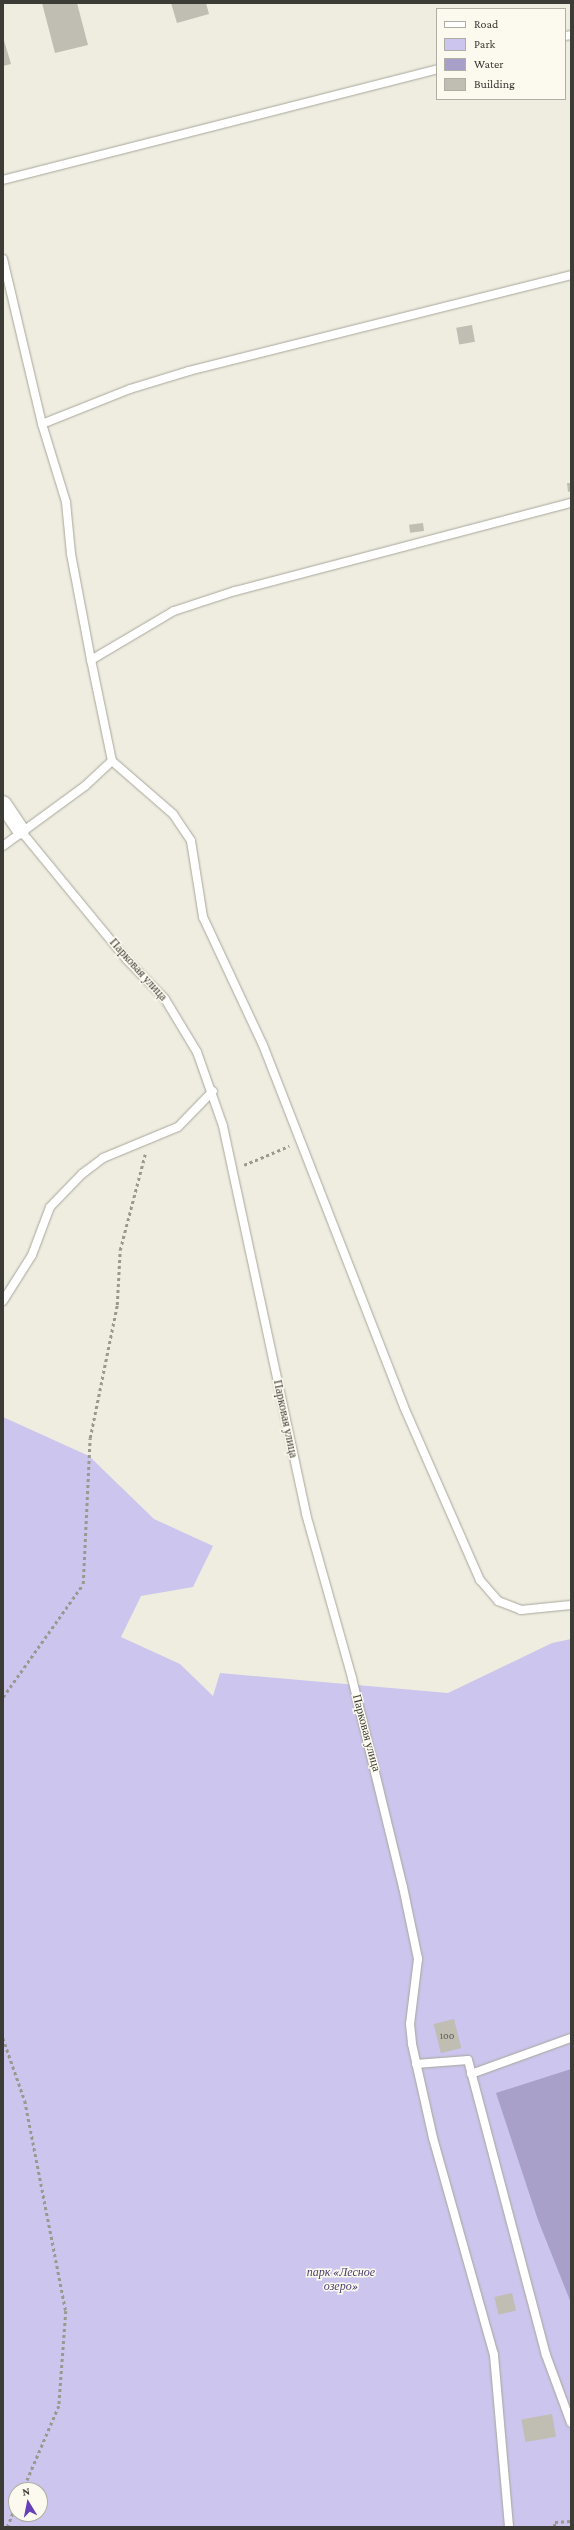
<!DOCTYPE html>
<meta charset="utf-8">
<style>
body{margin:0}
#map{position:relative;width:574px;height:2530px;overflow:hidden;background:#efede0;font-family:"Crimson Pro",serif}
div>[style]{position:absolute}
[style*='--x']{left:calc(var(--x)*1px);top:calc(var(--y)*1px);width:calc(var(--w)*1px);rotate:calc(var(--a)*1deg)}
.green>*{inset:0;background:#ccc5ed}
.water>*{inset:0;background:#a8a0c8}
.building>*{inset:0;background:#c0bdb2;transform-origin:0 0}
.path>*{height:2.5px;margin-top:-1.25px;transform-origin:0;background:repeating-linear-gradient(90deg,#9a988f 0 3px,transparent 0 6px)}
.roads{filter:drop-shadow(0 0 1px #a8a69b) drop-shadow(0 0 1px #a8a69b)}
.lane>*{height:8px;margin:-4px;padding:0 4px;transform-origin:4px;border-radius:4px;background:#fff}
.street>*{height:16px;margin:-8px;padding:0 8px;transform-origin:8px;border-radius:8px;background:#fff}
span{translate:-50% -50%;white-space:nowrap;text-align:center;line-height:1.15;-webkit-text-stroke:3px #fcfaee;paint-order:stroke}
.number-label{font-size:10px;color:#5d5c55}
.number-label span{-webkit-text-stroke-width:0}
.street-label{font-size:12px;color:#3c3b36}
.park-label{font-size:12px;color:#4d4075;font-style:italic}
.frame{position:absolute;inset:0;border:4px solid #3c3b36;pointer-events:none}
.legend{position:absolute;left:436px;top:8px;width:130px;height:92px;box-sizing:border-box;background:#fcfaee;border:1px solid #afaea4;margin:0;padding:5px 7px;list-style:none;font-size:12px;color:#3c3b36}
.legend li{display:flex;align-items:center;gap:8px;height:20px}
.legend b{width:20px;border:1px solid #afaea4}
.north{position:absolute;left:8px;top:2482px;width:40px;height:40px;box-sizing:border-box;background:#fcfaee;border:1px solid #afaea4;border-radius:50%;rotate:350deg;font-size:11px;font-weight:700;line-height:16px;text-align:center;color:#3c3b36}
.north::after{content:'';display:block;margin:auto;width:14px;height:18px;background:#6740b8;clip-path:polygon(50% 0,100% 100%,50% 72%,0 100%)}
</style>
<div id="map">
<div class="green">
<i style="clip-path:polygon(evenodd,3px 1417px,89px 1456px,154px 1519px,213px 1546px,193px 1587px,141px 1596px,121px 1637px,180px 1664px,213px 1696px,220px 1673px,448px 1693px,552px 1643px,571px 1639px,571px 2527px,3px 2527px,3px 1417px,16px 2490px,40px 2490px,40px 2514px,16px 2514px,16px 2490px)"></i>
</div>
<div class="water">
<i style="clip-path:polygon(571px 2069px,571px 2303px,538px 2220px,496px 2093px)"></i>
</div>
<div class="building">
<i style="clip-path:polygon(42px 3px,77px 3px,88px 45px,55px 53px)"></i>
<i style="clip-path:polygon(171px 3px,206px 3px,209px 14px,177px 23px)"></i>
<i style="clip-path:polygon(3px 37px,11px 64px,3px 66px)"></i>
<i style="left:472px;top:325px;width:17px;height:16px;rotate:80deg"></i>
<i style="clip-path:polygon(567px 483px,571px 483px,571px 491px,568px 492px)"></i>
<i style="left:423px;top:523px;width:8px;height:14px;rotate:83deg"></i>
<i style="left:454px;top:2019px;width:30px;height:21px;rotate:76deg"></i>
<i style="left:512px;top:2293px;width:18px;height:18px;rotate:77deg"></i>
<i style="left:552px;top:2414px;width:23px;height:31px;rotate:80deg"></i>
</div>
<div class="path">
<i style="--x:244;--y:1165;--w:49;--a:-22.9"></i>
<i style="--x:3;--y:1697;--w:138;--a:-54.7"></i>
<i style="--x:83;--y:1584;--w:146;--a:-87.3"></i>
<i style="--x:90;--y:1438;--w:136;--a:-78.5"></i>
<i style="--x:117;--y:1305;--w:55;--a:-86.9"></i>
<i style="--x:120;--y:1250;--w:99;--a:-75.4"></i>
<i style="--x:3;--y:2038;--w:67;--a:70.8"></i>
<i style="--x:25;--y:2101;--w:214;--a:79"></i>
<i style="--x:66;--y:2311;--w:95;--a:94.2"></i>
<i style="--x:59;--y:2406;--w:91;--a:113.2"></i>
<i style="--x:7;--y:2527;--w:24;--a:-68"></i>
<i style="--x:554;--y:2527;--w:5;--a:-79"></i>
<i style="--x:555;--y:2522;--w:16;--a:-4"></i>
</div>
<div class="roads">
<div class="lane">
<i style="--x:565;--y:36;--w:6;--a:-9"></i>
<i style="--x:3;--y:180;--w:448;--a:-14.3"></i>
<i style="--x:3;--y:259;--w:170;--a:76.7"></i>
<i style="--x:42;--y:424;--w:82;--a:72.9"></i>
<i style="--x:66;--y:502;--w:52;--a:84.5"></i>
<i style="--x:71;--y:554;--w:108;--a:79.3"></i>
<i style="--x:42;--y:424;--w:95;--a:-21.7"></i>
<i style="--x:130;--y:389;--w:62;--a:-17"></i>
<i style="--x:189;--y:371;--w:394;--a:-14.1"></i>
<i style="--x:112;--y:761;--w:81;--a:41"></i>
<i style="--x:173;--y:814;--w:32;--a:56"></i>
<i style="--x:191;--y:841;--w:77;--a:81"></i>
<i style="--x:203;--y:917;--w:141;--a:64.9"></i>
<i style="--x:263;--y:1045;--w:388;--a:68.7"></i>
<i style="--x:404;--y:1407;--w:189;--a:66.3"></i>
<i style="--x:480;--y:1580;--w:28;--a:49"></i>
<i style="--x:498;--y:1601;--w:25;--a:21"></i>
<i style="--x:521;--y:1610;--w:50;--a:-5.7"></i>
<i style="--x:21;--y:831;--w:167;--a:50.6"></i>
<i style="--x:127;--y:960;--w:54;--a:45.7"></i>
<i style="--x:165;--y:999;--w:62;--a:58.9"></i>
<i style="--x:197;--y:1052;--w:78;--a:70.6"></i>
<i style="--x:223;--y:1126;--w:397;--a:77.9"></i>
<i style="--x:306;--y:1514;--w:170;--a:74.3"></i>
<i style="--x:352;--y:1678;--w:215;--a:76.3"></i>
<i style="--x:403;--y:1887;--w:74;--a:78.2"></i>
<i style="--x:418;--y:1959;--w:65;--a:97"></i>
<i style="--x:410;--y:2024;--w:20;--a:84"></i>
<i style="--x:412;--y:2044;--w:96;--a:77.4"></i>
<i style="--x:433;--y:2138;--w:225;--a:74.3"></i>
<i style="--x:494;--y:2355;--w:173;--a:85"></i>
<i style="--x:3;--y:846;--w:102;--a:-36.2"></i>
<i style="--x:85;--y:786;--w:37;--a:-43"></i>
<i style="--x:112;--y:761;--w:103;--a:-101.7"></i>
<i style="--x:91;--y:660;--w:96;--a:-30.6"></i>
<i style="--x:174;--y:611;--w:64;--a:-18.2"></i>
<i style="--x:235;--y:591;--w:347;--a:-14.7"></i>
<i style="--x:3;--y:1301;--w:54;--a:-57.8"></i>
<i style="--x:32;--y:1255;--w:51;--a:-69.4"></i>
<i style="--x:50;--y:1207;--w:46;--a:-45.9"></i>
<i style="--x:82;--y:1174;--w:26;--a:-37"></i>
<i style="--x:103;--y:1158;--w:81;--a:-22.5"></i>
<i style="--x:178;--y:1127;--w:50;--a:-45.8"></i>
<i style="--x:416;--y:2064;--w:52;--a:-4.4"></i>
<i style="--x:468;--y:2060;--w:305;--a:75.2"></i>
<i style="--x:546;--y:2355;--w:72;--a:69.8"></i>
<i style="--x:471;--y:2074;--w:106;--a:-19.8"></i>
</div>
<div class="street">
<i style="--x:3;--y:804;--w:32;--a:56"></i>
</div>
</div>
<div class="number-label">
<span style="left:447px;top:2036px">100</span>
</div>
<div class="street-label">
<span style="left:138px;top:970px;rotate:48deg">Парковая улица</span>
<span style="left:285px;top:1419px;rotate:78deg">Парковая улица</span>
<span style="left:366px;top:1733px;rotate:75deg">Парковая улица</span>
</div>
<div class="park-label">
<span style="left:341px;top:2280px">парк «Лесное<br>озеро»</span>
</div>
<div class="frame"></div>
<ul class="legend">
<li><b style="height:5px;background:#fff"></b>Road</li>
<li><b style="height:11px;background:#ccc5ed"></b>Park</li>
<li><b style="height:11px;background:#a8a0c8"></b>Water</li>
<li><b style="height:11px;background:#c0bdb2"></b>Building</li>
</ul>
<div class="north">N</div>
</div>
